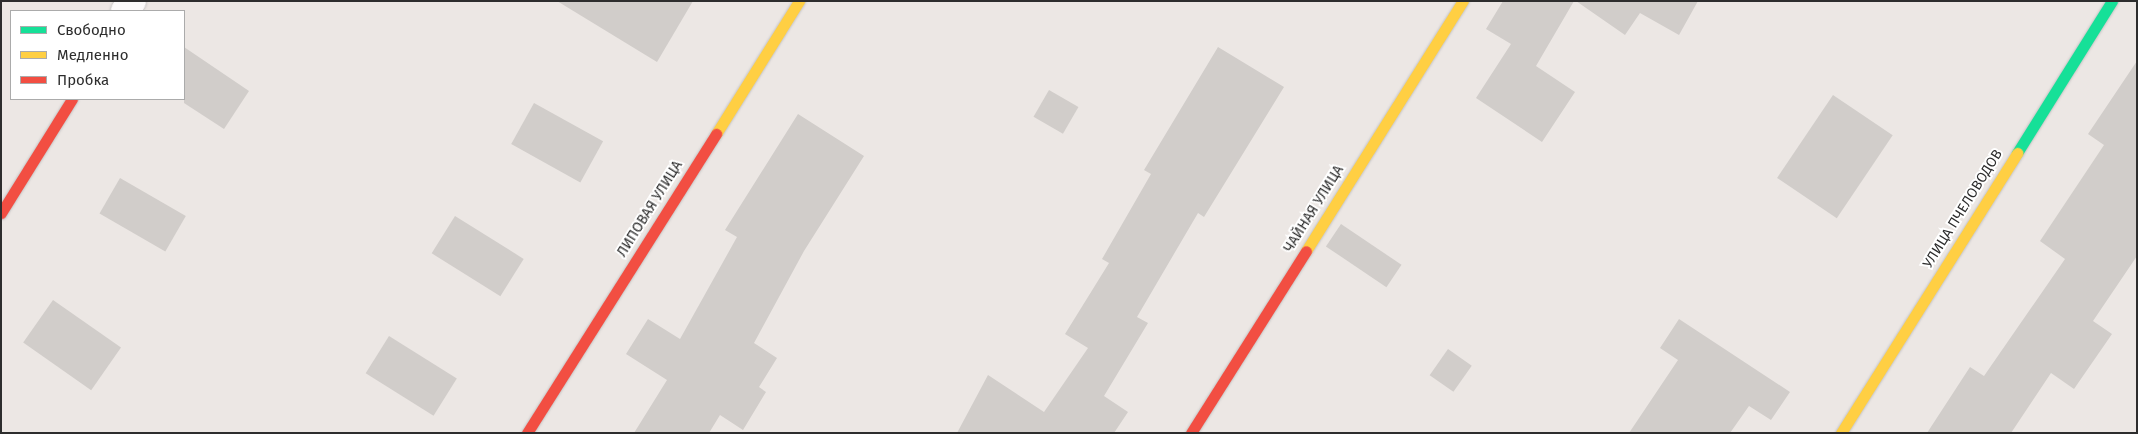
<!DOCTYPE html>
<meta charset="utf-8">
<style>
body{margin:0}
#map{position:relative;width:2138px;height:434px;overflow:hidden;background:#ece7e4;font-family:"Fira Sans",sans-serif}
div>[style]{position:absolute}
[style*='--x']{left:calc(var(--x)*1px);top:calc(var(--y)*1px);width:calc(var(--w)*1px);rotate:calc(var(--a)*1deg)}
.building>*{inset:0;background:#d1cdca;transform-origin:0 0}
.roads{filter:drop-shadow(0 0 1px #c5c4c4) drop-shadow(0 0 1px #c5c4c4)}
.street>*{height:28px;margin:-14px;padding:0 14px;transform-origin:14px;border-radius:14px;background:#fcfbfb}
.fast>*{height:11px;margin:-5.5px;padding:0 5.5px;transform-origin:5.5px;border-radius:5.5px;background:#16e098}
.slow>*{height:11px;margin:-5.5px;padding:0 5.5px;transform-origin:5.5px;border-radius:5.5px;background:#ffcf43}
.jam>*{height:11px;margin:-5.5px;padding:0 5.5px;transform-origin:5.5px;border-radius:5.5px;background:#f24e42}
span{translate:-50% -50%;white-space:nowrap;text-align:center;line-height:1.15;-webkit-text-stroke:4px #fff;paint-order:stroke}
.street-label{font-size:14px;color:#2d2d2d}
.frame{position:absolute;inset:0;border:2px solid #2d2d2d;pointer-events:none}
.legend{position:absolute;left:10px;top:10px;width:175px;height:90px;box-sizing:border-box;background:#fff;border:1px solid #ababab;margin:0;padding:6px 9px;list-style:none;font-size:15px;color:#2d2d2d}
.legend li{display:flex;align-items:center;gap:10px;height:25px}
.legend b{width:25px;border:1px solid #ababab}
</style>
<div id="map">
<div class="building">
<i style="clip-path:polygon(557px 1px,693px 1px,657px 62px)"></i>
<i style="clip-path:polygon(1503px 1px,1574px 1px,1536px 66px,1575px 92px,1542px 142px,1476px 98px,1511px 44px,1486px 29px)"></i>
<i style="clip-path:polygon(1576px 1px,1698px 1px,1679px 35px,1640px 13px,1625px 35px)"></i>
<i style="clip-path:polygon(184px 47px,249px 91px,224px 129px,184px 103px)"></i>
<i style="clip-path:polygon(1218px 47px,1284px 87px,1204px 217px,1198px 213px,1137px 317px,1148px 323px,1104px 396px,1128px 412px,1114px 433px,957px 433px,988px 375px,1044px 412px,1088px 348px,1065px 334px,1109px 263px,1102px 259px,1151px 174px,1144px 170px)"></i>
<i style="clip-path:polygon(2137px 61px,2137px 256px,2093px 321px,2112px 334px,2074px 389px,2051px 373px,2011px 433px,1927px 433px,1970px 367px,1984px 376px,2065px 259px,2040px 241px,2104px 145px,2088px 134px)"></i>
<i style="left:1049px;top:90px;width:34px;height:31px;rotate:30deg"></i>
<i style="left:1833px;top:95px;width:72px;height:100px;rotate:34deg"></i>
<i style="left:534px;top:103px;width:79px;height:47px;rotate:29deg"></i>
<i style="clip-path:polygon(798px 114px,864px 156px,804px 251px,754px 343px,777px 358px,759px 387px,766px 392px,743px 430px,720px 415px,709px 433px,634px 433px,667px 380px,626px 354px,648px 319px,680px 339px,737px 237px,725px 230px)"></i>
<i style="left:120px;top:178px;width:76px;height:41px;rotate:30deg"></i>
<i style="left:455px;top:216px;width:81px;height:44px;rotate:32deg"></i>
<i style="left:1341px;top:224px;width:73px;height:27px;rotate:34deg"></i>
<i style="left:53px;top:300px;width:83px;height:52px;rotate:35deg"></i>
<i style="clip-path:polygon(1679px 319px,1790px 392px,1771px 420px,1749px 406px,1730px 433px,1629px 433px,1678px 360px,1660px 348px)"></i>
<i style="left:389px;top:336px;width:80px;height:44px;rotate:32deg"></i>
<i style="left:1448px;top:349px;width:29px;height:32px;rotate:35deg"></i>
</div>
<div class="roads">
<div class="street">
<i style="--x:125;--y:11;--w:12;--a:-55"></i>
</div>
<div class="fast">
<i style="--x:2017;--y:153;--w:179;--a:-58"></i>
</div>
<div class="slow">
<i style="--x:716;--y:134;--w:157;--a:-58"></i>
<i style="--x:1306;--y:251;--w:295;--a:-57.9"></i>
<i style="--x:1841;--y:433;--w:331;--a:-57.8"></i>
</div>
<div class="jam">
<i style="--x:1;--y:213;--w:134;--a:-58.1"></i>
<i style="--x:527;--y:433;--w:354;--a:-57.7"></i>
<i style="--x:1191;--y:433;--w:215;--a:-57.7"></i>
</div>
</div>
<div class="street-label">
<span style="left:650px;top:209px;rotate:-58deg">ЛИПОВАЯ УЛИЦА</span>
<span style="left:1314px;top:209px;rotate:-58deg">ЧАЙНАЯ УЛИЦА</span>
<span style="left:1963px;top:209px;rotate:-58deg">УЛИЦА ПЧЕЛОВОДОВ</span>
</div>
<div class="frame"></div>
<ul class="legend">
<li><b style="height:6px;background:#16e098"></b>Свободно</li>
<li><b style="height:6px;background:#ffcf43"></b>Медленно</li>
<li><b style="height:6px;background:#f24e42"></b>Пробка</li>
</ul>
</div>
